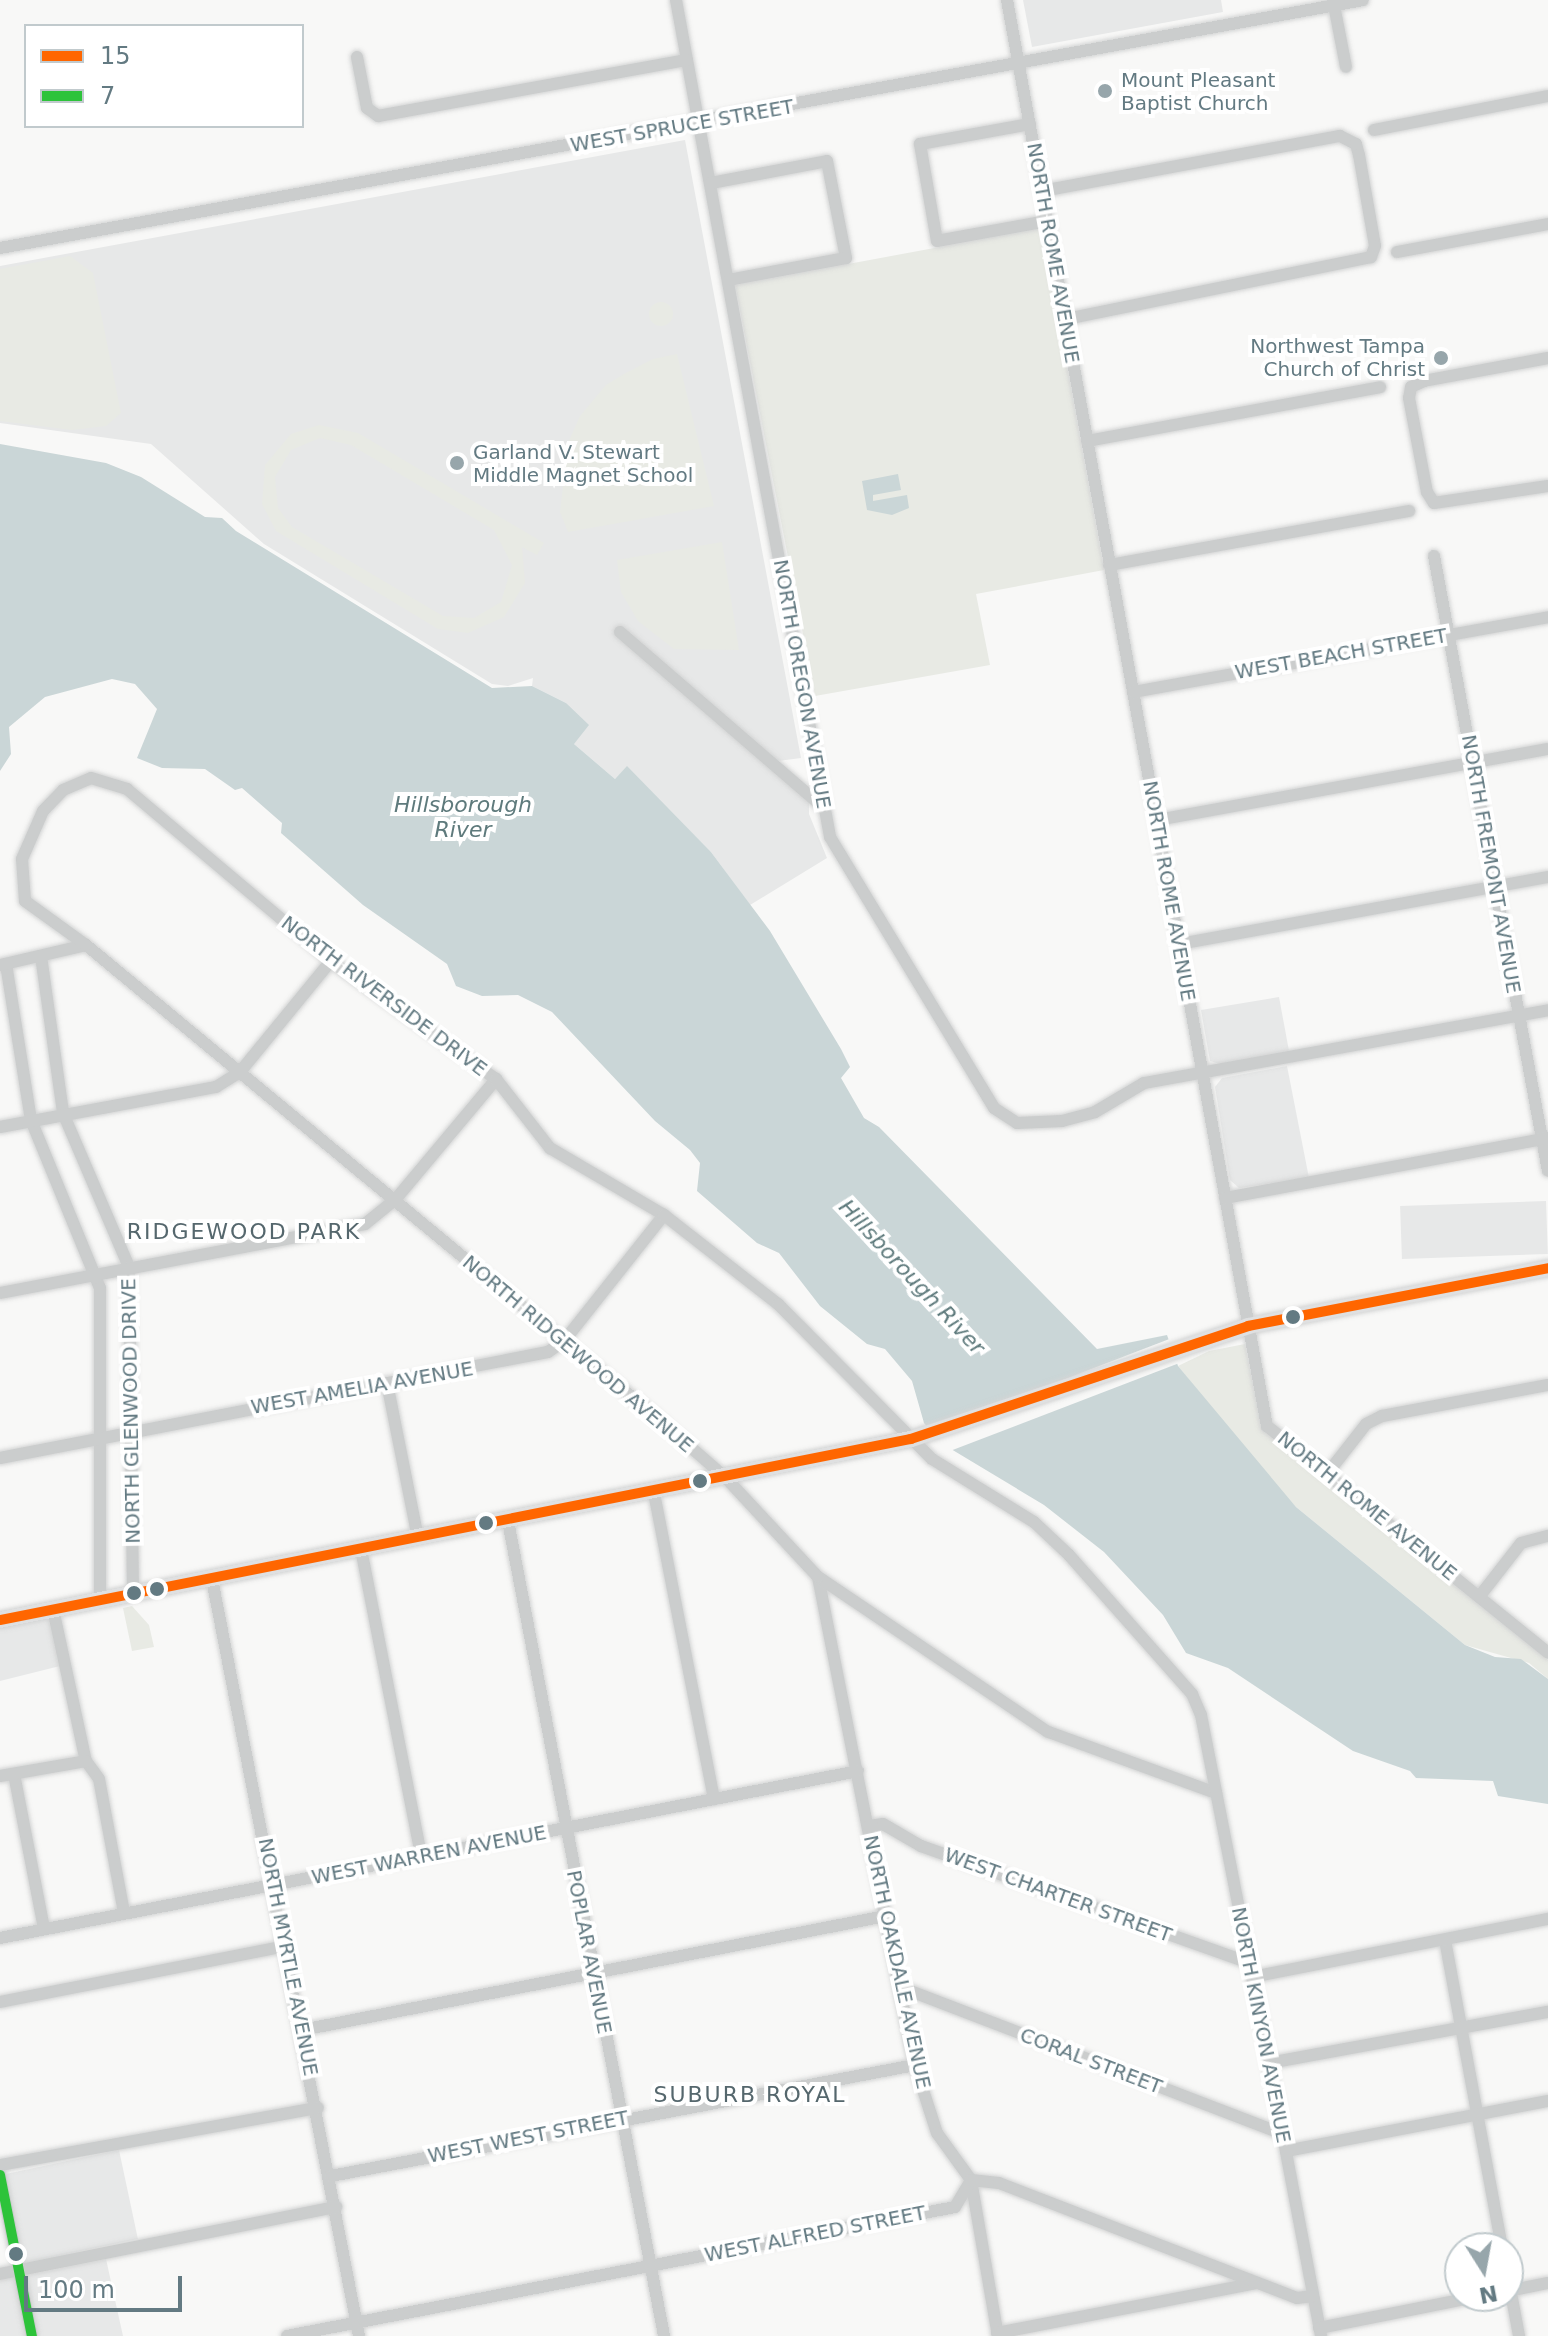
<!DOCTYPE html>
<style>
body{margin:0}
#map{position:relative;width:1548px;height:2336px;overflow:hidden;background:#f8f8f7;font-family:"DejaVu Sans",sans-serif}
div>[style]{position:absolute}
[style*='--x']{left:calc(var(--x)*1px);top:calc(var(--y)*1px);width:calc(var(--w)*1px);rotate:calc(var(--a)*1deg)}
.built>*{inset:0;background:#e7e8e8;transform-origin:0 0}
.green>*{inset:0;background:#e8eae4}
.round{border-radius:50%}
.water>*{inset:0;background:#cad6d7}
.pier>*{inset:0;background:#f8f8f7;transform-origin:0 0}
.roads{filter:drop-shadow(0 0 2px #d3d4d4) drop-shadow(0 0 2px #d3d4d4)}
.minor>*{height:12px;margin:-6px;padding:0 6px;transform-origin:6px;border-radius:6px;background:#cbcdcd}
.major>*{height:16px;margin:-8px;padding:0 8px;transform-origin:8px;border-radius:8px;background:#dfe0e1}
.bus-1>*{height:10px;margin:-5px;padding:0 5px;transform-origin:5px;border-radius:5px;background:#f60}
.bus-2>*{height:10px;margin:-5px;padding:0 5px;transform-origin:5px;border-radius:5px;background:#2dc33a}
.dots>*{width:22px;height:22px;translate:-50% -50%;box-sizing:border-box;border:4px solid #fff;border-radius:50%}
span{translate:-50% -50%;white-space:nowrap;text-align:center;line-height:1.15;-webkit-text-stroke:8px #fff;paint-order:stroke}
.poi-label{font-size:20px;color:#637a82}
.left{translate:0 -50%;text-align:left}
.right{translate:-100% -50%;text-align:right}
.street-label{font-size:20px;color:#637a82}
.water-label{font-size:22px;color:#5e7a7c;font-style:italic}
.neighbourhood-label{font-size:22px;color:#55676d;letter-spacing:2px}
.legend{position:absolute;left:24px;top:24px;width:280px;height:104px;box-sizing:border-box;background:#fff;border:2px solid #c1cacd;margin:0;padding:10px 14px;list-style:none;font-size:24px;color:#637a82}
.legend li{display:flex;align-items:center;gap:16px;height:40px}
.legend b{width:40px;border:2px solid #c1cacd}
.north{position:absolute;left:1444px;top:2232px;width:80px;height:80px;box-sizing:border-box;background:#fff;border:2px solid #c1cacd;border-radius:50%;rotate:169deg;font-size:22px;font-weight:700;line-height:32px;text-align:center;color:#637a82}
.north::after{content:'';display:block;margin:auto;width:28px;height:36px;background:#97a6ab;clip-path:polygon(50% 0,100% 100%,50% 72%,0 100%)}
.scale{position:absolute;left:24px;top:2276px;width:158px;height:36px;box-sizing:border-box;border:4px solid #637a82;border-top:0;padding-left:10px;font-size:24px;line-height:28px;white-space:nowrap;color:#637a82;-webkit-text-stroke:6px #fff;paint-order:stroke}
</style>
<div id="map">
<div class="built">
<i style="clip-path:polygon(1023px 0,1221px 0,1223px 12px,1032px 47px)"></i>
<i style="clip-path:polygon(685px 140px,801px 758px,778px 761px,809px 802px,809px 814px,827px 858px,750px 905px,711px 852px,627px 767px,615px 779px,574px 744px,566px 703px,532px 686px,533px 678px,508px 686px,492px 684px,264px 544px,151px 444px,0 423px,0 266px)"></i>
<i style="clip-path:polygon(1279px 997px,1289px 1051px,1220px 1064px,1210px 1061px,1201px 1010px)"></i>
<i style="clip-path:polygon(1287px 1066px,1309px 1178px,1239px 1188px,1230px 1180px,1215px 1087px,1222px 1078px)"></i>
<i style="left:1546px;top:1201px;width:53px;height:146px;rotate:88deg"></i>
<i style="clip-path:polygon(49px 1616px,60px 1666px,0 1681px,0 1626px)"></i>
<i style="left:119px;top:2150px;width:91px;height:117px;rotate:78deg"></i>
<i style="clip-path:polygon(106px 2259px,123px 2336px,38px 2336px,26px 2275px)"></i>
<i style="clip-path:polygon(15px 2277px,27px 2336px,0 2336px,0 2280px)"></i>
</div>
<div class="green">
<i style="clip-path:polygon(1042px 228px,1104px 570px,976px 594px,990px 665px,815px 696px,735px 285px)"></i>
<i style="clip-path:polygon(70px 256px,93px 273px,121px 413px,106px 426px,72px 430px,0 421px,0 269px)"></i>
<i class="round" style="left:649px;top:302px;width:24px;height:24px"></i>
<i style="clip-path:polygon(677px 354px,714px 506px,568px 532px,560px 512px,568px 443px,580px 416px,606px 385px,624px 374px,653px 359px)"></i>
<i style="clip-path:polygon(evenodd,319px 425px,358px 433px,544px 543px,537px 555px,522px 547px,525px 583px,504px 617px,468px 633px,438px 629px,276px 531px,262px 504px,265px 465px,291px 434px,319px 425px,320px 438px,351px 445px,494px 530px,512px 565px,501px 602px,474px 618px,443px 616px,292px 527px,278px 508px,275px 477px,291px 450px,320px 438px)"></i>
<i style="clip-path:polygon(722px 542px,739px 650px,674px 649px,638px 621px,621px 592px,617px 560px)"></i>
<i style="clip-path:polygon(1245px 1344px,1262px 1430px,1548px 1660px,1548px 1679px,1529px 1663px,1465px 1645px,1296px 1507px,1259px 1467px,1178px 1366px,1209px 1351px)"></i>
<i style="clip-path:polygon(132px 1606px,149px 1625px,154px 1647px,132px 1651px,123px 1608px)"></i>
</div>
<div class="water">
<i style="clip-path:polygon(0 444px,106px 463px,141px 477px,205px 517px,222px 518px,236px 531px,492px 688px,532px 686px,566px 703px,589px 725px,574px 744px,615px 779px,627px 766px,711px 852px,770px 931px,841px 1049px,850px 1067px,841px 1078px,864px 1118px,879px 1127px,1097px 1349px,1167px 1335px,1178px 1366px,1296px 1507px,1465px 1645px,1495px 1657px,1521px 1659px,1548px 1679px,1548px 1804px,1498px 1796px,1493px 1781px,1416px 1778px,1410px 1771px,1353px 1751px,1228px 1668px,1186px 1653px,1163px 1615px,1104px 1552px,1044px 1505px,941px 1443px,924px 1423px,912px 1381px,885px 1349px,867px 1344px,820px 1306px,779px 1253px,757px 1243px,697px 1191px,700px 1163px,690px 1150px,655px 1121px,552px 1012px,518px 995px,482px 996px,456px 986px,447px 964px,363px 905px,281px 833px,282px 823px,242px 788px,235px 790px,205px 769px,162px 768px,137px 758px,157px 709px,135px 684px,112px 679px,45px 697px,9px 727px,11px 754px,0 771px)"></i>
<i style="clip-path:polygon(898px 474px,901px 490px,873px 495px,873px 501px,907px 495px,909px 508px,892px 515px,867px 510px,862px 481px)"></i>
</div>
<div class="pier">
<i style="left:1172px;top:1338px;width:26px;height:266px;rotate:69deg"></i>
</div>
<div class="roads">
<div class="minor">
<i style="--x:676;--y:0;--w:851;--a:79.57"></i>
<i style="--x:830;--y:837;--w:317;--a:58.8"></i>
<i style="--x:994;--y:1108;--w:27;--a:33"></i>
<i style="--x:1017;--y:1123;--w:45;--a:-2.5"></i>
<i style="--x:1062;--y:1121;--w:34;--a:-15"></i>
<i style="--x:1095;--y:1112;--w:57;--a:-30.6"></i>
<i style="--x:1144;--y:1083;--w:411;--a:-10.2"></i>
<i style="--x:1007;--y:0;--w:1450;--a:79.67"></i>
<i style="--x:1267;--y:1426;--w:361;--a:38.9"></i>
<i style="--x:1333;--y:0;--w:68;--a:79"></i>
<i style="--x:357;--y:57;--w:52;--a:78.9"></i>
<i style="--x:367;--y:108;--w:14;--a:36"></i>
<i style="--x:378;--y:116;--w:314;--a:-10.3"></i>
<i style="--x:1030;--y:124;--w:112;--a:169.7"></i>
<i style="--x:920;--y:144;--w:98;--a:80.1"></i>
<i style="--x:937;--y:241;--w:112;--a:-10.3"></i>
<i style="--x:1374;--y:130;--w:177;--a:-11.1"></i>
<i style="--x:711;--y:183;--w:118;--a:-10.7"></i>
<i style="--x:827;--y:161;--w:99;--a:78.9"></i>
<i style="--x:846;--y:258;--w:119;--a:169.4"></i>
<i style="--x:1042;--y:191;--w:303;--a:-10.5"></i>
<i style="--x:1340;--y:136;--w:18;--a:27"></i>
<i style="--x:1356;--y:144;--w:11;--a:75"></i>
<i style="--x:1359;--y:155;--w:92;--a:80"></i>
<i style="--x:1375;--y:246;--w:12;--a:110"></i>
<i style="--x:1371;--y:257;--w:312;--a:168.5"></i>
<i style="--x:0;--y:248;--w:1385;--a:-10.31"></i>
<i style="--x:1397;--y:252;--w:154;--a:-10.5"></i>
<i style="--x:1548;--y:358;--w:126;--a:169.5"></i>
<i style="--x:1424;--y:381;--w:14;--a:155"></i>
<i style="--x:1411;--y:387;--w:11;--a:100"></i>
<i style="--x:1409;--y:398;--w:96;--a:79.2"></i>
<i style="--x:1427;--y:492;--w:13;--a:58"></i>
<i style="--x:1434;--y:503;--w:115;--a:-8.5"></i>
<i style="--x:1087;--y:441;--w:298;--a:-10.4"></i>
<i style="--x:1434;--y:556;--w:625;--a:79.5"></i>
<i style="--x:1109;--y:565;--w:305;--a:-10.2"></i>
<i style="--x:620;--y:632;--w:269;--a:40.8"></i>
<i style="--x:1133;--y:692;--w:422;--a:-10.2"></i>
<i style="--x:1157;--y:820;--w:397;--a:-10.3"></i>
<i style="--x:1179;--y:944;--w:375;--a:-10.3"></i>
<i style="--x:41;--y:956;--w:159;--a:82"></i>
<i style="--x:63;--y:1113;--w:168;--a:66.8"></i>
<i style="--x:129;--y:1267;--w:326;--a:89.3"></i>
<i style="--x:6;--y:964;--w:158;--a:80.9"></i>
<i style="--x:31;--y:1120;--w:182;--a:67.7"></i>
<i style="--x:100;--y:1288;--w:312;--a:90"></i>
<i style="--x:0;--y:965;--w:88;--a:-13.1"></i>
<i style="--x:0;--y:1127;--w:220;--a:-10.5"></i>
<i style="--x:216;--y:1087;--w:28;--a:-32"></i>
<i style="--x:240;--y:1072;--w:144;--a:-50.7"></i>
<i style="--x:1225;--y:1198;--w:329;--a:-10.5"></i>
<i style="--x:0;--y:1293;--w:371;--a:-10.7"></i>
<i style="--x:365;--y:1224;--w:38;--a:-39"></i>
<i style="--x:395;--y:1200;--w:158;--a:-50.1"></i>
<i style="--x:387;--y:1383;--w:158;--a:78.7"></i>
<i style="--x:0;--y:1458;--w:558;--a:-10.95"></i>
<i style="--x:548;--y:1352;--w:19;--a:-35"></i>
<i style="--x:564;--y:1341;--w:161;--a:-51.6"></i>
<i style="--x:1327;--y:1474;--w:63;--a:-52"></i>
<i style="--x:1366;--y:1424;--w:18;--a:-27"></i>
<i style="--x:1382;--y:1416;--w:169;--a:-10.6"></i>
<i style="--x:654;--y:1493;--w:312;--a:78.9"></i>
<i style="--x:508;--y:1521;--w:830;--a:79.16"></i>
<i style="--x:361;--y:1549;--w:313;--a:78.9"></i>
<i style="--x:818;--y:1577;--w:498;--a:78.8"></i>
<i style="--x:915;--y:2065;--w:71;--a:72.1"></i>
<i style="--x:937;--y:2133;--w:58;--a:54.1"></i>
<i style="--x:971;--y:2180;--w:158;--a:80.2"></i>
<i style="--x:212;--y:1579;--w:771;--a:79.01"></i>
<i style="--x:1479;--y:1597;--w:68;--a:-52.1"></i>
<i style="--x:1521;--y:1543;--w:28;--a:-15"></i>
<i style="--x:53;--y:1609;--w:156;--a:77.8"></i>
<i style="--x:86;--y:1761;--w:22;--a:54"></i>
<i style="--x:99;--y:1779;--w:136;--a:79.4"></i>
<i style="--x:14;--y:1774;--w:158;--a:79"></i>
<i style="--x:0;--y:1776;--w:87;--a:-9.9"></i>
<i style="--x:1216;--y:1793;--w:179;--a:-160"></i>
<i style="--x:1048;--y:1732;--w:277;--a:-146"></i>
<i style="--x:818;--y:1577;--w:135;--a:-132.9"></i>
<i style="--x:726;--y:1478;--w:94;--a:-138.9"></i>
<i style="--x:655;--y:1416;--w:739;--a:-140.38"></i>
<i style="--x:86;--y:945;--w:75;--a:-144.2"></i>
<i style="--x:25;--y:901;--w:42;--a:-94.1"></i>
<i style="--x:22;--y:859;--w:52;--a:-66.4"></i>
<i style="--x:43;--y:811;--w:29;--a:-46"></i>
<i style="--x:63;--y:790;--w:30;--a:-23"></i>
<i style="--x:91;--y:778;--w:38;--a:17"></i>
<i style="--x:127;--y:789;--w:267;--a:40.1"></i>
<i style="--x:331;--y:961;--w:203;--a:35.6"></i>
<i style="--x:496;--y:1079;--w:88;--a:52"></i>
<i style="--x:550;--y:1148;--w:132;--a:30.4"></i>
<i style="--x:664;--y:1215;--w:145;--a:38"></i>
<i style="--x:778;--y:1304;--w:218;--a:45.2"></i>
<i style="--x:932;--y:1459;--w:120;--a:31.7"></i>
<i style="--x:1034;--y:1522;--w:48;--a:43.3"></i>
<i style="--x:1069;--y:1555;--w:186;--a:48.5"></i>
<i style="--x:1192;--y:1694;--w:23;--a:67"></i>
<i style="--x:1201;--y:1715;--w:355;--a:78.9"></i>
<i style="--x:1269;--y:2063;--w:278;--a:79.2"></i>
<i style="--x:869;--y:1826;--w:14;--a:-8"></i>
<i style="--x:883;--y:1824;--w:44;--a:30.1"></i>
<i style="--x:921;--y:1846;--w:348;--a:19.6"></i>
<i style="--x:0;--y:1938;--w:874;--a:-11.01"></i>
<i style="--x:1445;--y:1940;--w:313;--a:79.5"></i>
<i style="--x:1252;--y:1977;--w:302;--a:-11.1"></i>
<i style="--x:900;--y:1987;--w:410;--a:21"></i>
<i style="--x:0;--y:2002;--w:290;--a:-11.1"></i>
<i style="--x:302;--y:2030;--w:595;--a:-11.05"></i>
<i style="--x:1269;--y:2063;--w:284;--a:-10.4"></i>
<i style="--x:1286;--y:2151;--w:267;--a:-10.8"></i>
<i style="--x:0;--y:2165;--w:323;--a:-10.2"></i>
<i style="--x:0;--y:2175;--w:164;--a:78.8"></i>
<i style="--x:331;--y:2176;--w:594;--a:-10.76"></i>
<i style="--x:0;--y:2274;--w:343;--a:-11.3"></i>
<i style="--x:1508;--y:2277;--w:60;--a:79.4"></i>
<i style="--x:1508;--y:2291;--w:41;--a:-11.3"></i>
<i style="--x:1319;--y:2328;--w:165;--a:-11.2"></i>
<i style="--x:997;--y:2333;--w:264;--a:-10.9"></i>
<i style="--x:287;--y:2336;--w:680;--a:-10.93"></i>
<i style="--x:955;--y:2207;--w:31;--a:-59"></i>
<i style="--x:971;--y:2180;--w:28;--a:6"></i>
<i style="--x:999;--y:2183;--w:319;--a:21.1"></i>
<i style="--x:1297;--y:2298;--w:16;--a:-7"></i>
</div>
<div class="major">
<i style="--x:0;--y:1620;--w:929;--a:-11.24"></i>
<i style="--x:911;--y:1439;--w:355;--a:-18.5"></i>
<i style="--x:1248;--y:1326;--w:306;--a:-10.9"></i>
</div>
</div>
<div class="bus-1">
<i style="--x:0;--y:1620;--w:929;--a:-11.24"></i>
<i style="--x:911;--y:1439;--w:355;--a:-18.5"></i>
<i style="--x:1248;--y:1326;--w:306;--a:-10.9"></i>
</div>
<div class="bus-2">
<i style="--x:0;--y:2175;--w:164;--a:78.8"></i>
</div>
<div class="dots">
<i style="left:1105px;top:91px;background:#97a6ab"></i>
<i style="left:1441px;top:358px;background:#97a6ab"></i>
<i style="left:457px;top:463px;background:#97a6ab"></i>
<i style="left:1293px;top:1317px;background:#637a82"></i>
<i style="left:700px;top:1481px;background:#637a82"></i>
<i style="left:486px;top:1523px;background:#637a82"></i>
<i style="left:157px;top:1589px;background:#637a82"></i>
<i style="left:134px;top:1593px;background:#637a82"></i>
<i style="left:16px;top:2254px;background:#637a82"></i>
</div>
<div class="poi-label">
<span class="left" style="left:1121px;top:92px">Mount Pleasant<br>Baptist Church</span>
<span class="right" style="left:1425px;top:358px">Northwest Tampa<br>Church of Christ</span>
<span class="left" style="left:473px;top:464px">Garland V. Stewart<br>Middle Magnet School</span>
</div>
<div class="street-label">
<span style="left:682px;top:126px;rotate:-10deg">WEST SPRUCE STREET</span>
<span style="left:1053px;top:253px;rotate:80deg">NORTH ROME AVENUE</span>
<span style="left:1341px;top:654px;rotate:-10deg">WEST BEACH STREET</span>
<span style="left:802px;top:684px;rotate:80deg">NORTH OREGON AVENUE</span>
<span style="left:1491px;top:864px;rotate:80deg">NORTH FREMONT AVENUE</span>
<span style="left:1169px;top:891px;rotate:80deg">NORTH ROME AVENUE</span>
<span style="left:384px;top:996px;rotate:37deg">NORTH RIVERSIDE DRIVE</span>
<span style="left:578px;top:1354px;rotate:40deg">NORTH RIDGEWOOD AVENUE</span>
<span style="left:362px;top:1388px;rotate:-10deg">WEST AMELIA AVENUE</span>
<span style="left:131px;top:1411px;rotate:-91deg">NORTH GLENWOOD DRIVE</span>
<span style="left:1367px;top:1506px;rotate:39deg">NORTH ROME AVENUE</span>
<span style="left:429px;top:1855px;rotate:-11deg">WEST WARREN AVENUE</span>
<span style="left:1058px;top:1895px;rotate:20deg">WEST CHARTER STREET</span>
<span style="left:589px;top:1952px;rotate:79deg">POPLAR AVENUE</span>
<span style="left:288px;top:1957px;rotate:79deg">NORTH MYRTLE AVENUE</span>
<span style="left:897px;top:1962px;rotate:78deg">NORTH OAKDALE AVENUE</span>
<span style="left:1261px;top:2025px;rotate:79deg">NORTH KINYON AVENUE</span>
<span style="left:1091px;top:2061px;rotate:21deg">CORAL STREET</span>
<span style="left:528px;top:2137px;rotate:-11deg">WEST WEST STREET</span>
<span style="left:815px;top:2234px;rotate:-11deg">WEST ALFRED STREET</span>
</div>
<div class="water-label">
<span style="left:463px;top:817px">Hillsborough<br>River</span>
<span style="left:912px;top:1277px;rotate:47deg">Hillsborough River</span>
</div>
<div class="neighbourhood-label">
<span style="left:244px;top:1232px">RIDGEWOOD PARK</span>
<span style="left:750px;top:2095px">SUBURB ROYAL</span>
</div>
<ul class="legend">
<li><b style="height:10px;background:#f60"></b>15</li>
<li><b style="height:10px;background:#2dc33a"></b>7</li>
</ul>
<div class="north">N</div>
<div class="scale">100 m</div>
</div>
